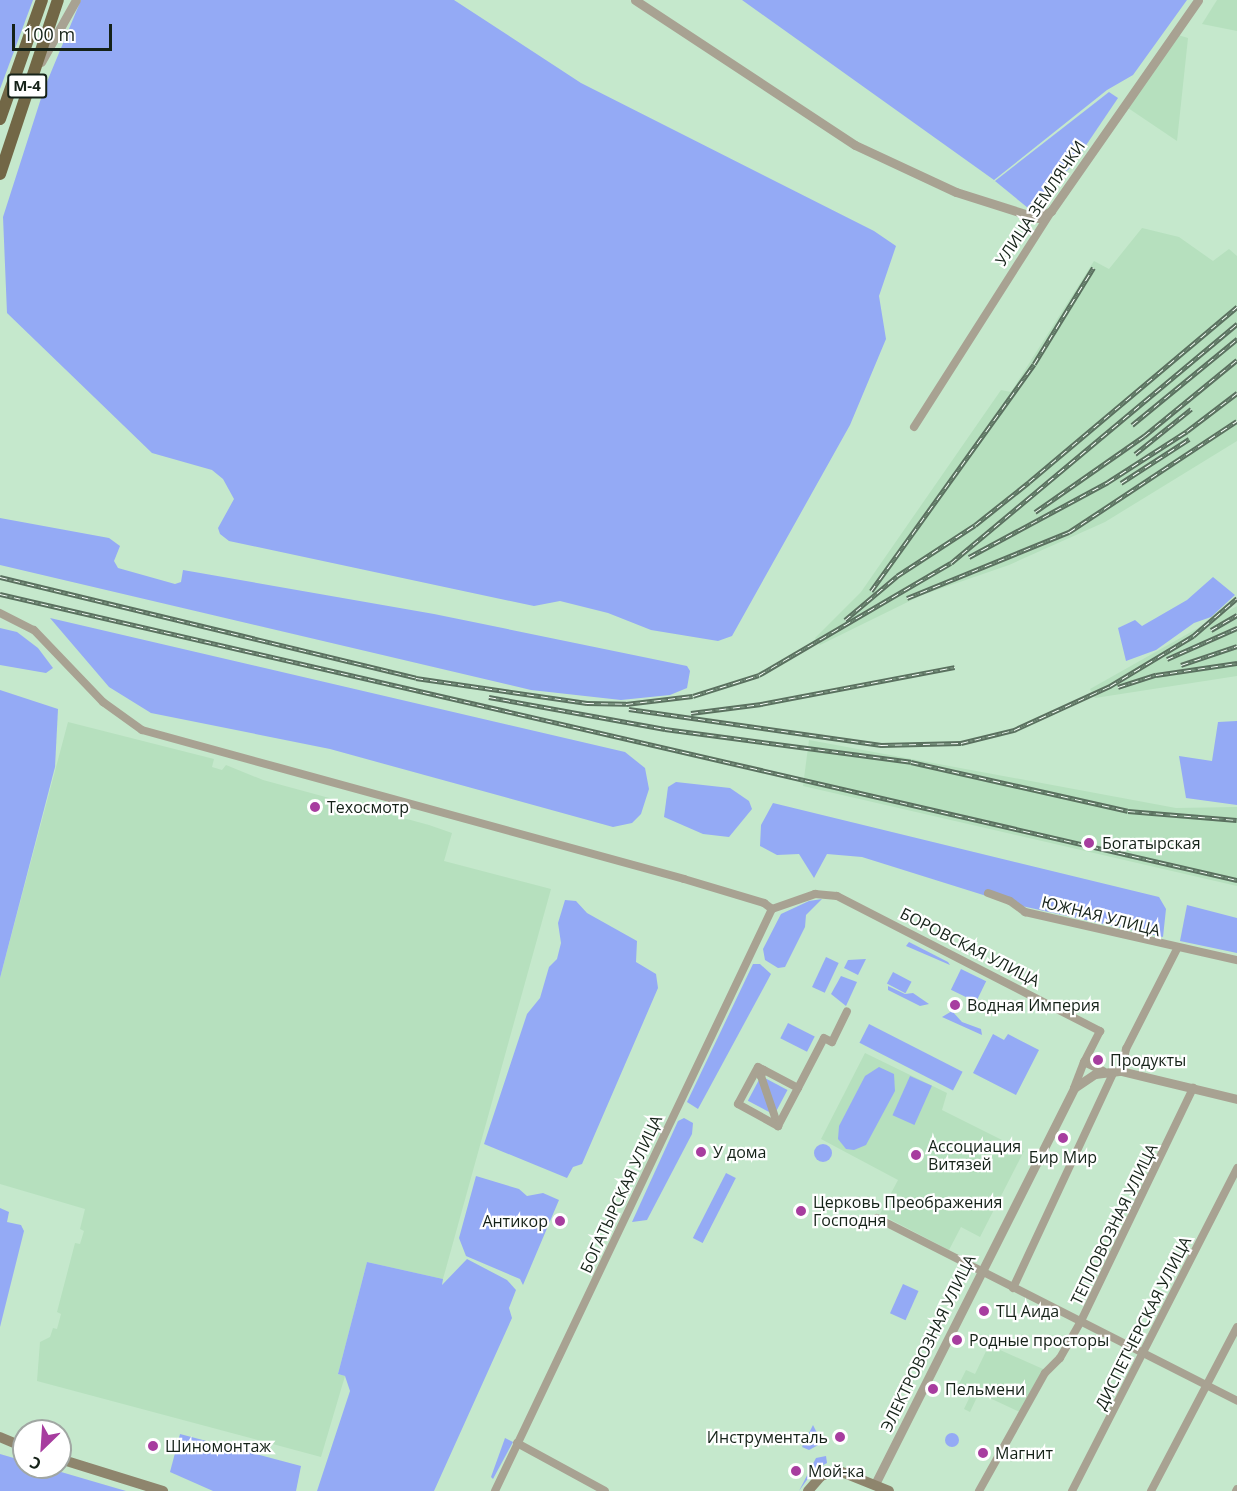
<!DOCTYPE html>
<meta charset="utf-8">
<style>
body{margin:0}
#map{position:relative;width:1237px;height:1491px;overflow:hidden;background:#c5e8cc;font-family:"Open Sans",sans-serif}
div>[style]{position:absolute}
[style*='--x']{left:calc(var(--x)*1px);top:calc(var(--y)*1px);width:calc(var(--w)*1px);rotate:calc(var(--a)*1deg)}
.built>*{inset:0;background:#b6e0be}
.green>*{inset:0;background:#94aaf5;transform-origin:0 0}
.round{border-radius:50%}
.minor>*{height:8px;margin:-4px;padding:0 4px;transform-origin:4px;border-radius:4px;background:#a8a292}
.tertiary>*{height:9px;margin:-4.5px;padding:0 4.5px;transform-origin:4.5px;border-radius:4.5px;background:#a8a292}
.secondary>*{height:10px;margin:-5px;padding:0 5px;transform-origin:5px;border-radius:5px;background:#8e856d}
.trunk>*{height:12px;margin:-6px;padding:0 6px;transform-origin:6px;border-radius:6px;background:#726746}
.rail>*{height:4.5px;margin-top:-2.25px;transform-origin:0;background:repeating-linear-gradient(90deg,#fff 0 7px,#5a705f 0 14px);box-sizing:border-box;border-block:2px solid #5a705f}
.dots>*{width:16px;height:16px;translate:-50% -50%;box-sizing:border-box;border:3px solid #fff;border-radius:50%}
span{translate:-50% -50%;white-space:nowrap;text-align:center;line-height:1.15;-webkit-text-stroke:4.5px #fff;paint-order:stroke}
.shield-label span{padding:2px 4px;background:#fff;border:2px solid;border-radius:4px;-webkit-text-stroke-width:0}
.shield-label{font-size:15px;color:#152218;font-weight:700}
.street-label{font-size:16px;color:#152218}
.poi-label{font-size:16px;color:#152218}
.left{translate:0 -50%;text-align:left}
.right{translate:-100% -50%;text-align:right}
.north{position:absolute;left:12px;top:1419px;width:60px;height:60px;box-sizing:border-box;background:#fff;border:2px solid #a1a7a3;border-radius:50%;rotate:205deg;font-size:16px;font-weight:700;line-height:24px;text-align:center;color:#152218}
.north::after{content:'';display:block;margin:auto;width:21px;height:27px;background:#a73d9f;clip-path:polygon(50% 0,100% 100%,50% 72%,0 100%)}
.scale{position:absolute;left:12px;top:24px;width:100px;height:27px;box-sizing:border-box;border:3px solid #152218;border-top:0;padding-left:8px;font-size:18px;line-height:21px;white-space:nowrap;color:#152218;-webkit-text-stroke:4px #fff;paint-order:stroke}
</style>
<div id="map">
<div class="built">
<i style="clip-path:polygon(1217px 0,1237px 0,1237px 31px,1202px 24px)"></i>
<i style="clip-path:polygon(1178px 35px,1188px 38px,1177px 141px,1128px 108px)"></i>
<i style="clip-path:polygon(1142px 228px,1179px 237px,1213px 261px,1229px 249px,1237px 256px,1237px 441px,1105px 522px,1009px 565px,922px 595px,820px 645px,815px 638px,861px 592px,1001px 390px,1011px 392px,1094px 261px,1109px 269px)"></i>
<i style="clip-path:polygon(1237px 606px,1237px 676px,1095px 698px,1090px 689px)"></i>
<i style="clip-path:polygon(68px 722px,214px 759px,212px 767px,222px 770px,226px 765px,263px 780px,429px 825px,452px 833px,444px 861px,551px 889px,443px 1279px,367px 1262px,338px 1374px,345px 1376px,321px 1457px,37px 1381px,40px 1342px,50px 1337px,53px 1328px,57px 1329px,61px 1314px,57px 1312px,75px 1243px,80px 1244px,84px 1231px,80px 1229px,85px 1209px,0 1184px,0 978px)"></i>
<i style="clip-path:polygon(809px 740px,1176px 808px,1237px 807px,1237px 886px,803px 786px)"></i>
<i style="clip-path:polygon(865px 1053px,947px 1093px,942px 1110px,1024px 1151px,980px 1237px,961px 1227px,949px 1250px,880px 1214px,898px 1180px,821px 1139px)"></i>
<i style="clip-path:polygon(989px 1345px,1043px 1369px,1022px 1413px,979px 1393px,970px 1412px,964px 1409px,973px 1390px,959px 1384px,966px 1370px,975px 1374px)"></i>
</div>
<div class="green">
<i style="clip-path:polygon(0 0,33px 0,0 89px)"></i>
<i style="clip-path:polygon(81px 0,454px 0,581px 83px,874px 231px,896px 246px,879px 296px,886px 339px,850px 425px,732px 636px,718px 641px,651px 630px,608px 613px,560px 601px,534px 606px,229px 541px,220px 534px,218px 528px,234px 499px,223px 479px,212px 470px,152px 453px,7px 313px,3px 217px,44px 89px)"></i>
<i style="clip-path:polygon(742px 0,1187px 0,1133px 75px,1107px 90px,994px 180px)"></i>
<i style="clip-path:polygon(1109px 92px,1118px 98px,1072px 166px,1028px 208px,995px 181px)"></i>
<i style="clip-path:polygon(0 518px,109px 538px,120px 546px,114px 561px,118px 568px,175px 584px,181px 582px,183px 570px,434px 614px,687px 666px,690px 671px,687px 688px,670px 695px,621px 700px,531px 690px,0 565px)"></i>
<i style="clip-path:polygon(1213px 577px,1235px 595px,1211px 617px,1194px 623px,1156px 650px,1126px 661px,1118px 628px,1135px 620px,1142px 626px,1187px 600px)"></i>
<i style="clip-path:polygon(50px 618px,625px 752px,645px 768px,649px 789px,641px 814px,632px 823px,613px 827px,330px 749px,151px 713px,109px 687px)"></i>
<i style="clip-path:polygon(0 628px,17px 632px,38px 648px,53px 668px,46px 673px,0 665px)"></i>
<i style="clip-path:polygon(0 690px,58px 709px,55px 767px,0 978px)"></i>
<i style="clip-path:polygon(1237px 721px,1237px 805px,1186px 798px,1179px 756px,1212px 761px,1218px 722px)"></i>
<i style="clip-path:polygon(676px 782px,730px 788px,749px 801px,752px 809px,729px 837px,703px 834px,664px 817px,668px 787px)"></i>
<i style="clip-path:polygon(773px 803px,1159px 897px,1166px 909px,1163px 937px,1012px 904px,862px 857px,827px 854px,814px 878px,799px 854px,777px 855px,760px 846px,761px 825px)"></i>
<i style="clip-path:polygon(822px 899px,806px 915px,805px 927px,785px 967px,778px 968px,765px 960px,763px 949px,781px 914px,809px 901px)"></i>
<i style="clip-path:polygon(565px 900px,576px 901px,587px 913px,637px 941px,636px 962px,656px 974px,658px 988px,582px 1164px,573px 1167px,567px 1178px,484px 1144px,527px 1014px,540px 998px,549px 967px,557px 959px,561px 943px,558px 923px)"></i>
<i style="clip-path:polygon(1187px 905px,1237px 918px,1237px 953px,1180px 941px)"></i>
<i style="clip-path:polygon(909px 942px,948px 962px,950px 965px,906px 946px)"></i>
<i style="left:826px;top:957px;width:14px;height:33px;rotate:25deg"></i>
<i style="clip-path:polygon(866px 959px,858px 975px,844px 968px,848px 960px)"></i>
<i style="clip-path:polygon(753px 964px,760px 964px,771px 974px,698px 1109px,687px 1102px)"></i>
<i style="left:961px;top:969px;width:28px;height:23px;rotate:26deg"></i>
<i style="left:893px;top:972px;width:21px;height:13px;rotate:28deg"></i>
<i style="clip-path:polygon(841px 976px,857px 982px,846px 1006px,831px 994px)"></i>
<i style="clip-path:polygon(888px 986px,905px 994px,913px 993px,929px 1004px,920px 1006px,888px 990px)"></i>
<i style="clip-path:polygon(952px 1011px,962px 1022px,981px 1029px,982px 1035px,942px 1017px)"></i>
<i style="left:788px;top:1023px;width:30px;height:17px;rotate:27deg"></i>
<i style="left:869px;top:1024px;width:105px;height:21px;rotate:27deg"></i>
<i style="clip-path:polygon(993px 1034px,1004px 1040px,1008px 1034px,1039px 1050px,1016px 1095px,973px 1073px)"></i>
<i style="clip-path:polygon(879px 1067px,894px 1074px,895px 1091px,866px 1145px,854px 1150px,846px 1149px,838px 1139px,839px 1126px,865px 1076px)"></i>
<i style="left:761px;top:1076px;width:30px;height:28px;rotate:28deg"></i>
<i style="left:910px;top:1076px;width:24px;height:43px;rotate:24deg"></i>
<i style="clip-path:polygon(684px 1118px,693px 1123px,692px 1134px,647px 1220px,632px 1222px,678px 1121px)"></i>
<i class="round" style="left:814px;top:1144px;width:18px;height:18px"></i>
<i style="left:726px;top:1173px;width:11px;height:73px;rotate:27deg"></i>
<i style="clip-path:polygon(476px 1176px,519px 1189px,527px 1196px,543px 1193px,559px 1200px,523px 1285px,520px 1279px,466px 1256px,459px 1238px)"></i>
<i style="clip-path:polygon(0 1208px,9px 1212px,7px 1222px,21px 1225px,24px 1231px,0 1327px)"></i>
<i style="clip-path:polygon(467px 1259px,507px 1280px,516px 1290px,509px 1308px,512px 1318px,434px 1491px,317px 1491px,350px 1391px,345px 1376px,338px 1374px,367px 1262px,443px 1279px,442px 1285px)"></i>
<i style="left:903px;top:1284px;width:17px;height:32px;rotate:24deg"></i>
<i style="clip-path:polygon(813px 1425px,822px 1443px,809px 1450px,802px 1447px)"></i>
<i class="round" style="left:945px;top:1433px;width:14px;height:14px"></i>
<i style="clip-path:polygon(180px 1434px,301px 1466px,296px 1491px,213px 1491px,170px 1472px)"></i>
<i style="clip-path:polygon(505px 1438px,513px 1442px,493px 1479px,491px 1477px)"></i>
<i style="clip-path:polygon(0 1454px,24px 1461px,24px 1467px,44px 1467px,126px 1491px,0 1491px)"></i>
<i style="clip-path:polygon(826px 1456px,827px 1463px,814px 1470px,799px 1491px,816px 1458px)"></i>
</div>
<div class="minor">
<i style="--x:914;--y:427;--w:255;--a:-57.5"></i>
<i style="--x:0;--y:613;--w:38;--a:27"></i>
<i style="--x:34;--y:630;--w:100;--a:46.2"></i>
<i style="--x:103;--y:702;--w:48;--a:35.7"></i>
<i style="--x:142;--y:730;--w:562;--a:15.37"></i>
<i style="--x:684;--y:879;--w:84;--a:16.7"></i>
<i style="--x:764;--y:903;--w:10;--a:37"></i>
<i style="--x:988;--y:893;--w:23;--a:20"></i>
<i style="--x:1010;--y:901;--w:19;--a:36"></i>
<i style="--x:1025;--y:912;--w:217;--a:12.8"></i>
<i style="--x:772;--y:909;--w:46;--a:-19.2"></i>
<i style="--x:815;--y:894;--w:22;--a:5"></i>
<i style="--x:837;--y:896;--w:296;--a:27.2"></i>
<i style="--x:1100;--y:1031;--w:35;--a:117"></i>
<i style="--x:1084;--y:1062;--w:21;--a:25"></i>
<i style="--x:764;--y:1070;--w:7;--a:117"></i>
<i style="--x:761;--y:1076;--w:53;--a:71.2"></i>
<i style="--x:1121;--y:1071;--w:23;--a:-77"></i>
<i style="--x:1126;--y:1049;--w:112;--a:-63"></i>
<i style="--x:798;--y:1088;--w:45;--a:-152.3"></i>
<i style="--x:758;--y:1067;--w:42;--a:118.4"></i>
<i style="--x:738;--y:1104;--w:46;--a:28.8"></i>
<i style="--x:778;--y:1126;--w:43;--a:-62.2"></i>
<i style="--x:798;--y:1088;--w:56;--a:-62.5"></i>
<i style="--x:824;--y:1038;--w:9;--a:27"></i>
<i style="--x:832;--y:1042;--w:34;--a:-64"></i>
<i style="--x:1074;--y:1088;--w:28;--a:-69"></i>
<i style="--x:877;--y:1218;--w:404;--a:26.9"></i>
<i style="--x:1013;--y:1288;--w:239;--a:-65"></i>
<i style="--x:517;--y:1443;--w:100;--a:28.6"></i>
<i style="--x:495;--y:1491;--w:645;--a:-64.55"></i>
<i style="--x:979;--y:1491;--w:135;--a:-60.8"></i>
<i style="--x:1045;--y:1373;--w:21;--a:-45"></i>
<i style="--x:1060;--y:1358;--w:43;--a:-60.4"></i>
<i style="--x:1081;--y:1321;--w:259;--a:-64.3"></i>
<i style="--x:1072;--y:1491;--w:363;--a:-62.9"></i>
<i style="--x:1151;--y:1491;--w:185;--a:-62.3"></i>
<i style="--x:1236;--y:1491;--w:2;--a:-63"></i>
</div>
<div class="tertiary">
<i style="--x:635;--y:0;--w:263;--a:33.4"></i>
<i style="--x:855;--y:145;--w:111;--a:25"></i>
<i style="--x:956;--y:192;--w:86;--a:17.6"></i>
<i style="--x:1038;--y:218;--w:15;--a:-28"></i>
<i style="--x:1051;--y:211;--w:257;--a:-55.1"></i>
<i style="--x:41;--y:62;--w:71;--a:-60.6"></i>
<i style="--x:875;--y:1484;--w:443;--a:-63.3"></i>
<i style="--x:1074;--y:1088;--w:25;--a:-34"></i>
<i style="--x:1095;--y:1074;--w:26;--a:-7"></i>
<i style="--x:1121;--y:1071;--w:119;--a:13.6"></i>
</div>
<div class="secondary">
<i style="--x:0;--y:1437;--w:26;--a:23"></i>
<i style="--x:60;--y:1459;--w:108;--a:17.3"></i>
<i style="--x:808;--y:1491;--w:20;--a:-49"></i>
<i style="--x:821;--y:1476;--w:17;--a:-21"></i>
<i style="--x:837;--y:1470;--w:56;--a:22"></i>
</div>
<div class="trunk">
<i style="--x:0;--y:119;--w:126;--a:-70.6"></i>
<i style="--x:0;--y:174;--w:183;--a:-71.6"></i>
</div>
<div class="rail">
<i style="--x:1132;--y:425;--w:136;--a:-39.3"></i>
<i style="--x:1135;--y:454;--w:72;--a:-38.8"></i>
<i style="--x:1121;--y:483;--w:81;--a:-32.9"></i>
<i style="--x:1035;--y:512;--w:133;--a:-34.9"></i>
<i style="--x:1144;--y:436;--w:120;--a:-39.3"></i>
<i style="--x:969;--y:557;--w:158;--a:-28.3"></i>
<i style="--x:1108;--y:482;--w:94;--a:-32.8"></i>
<i style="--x:1187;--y:431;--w:63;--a:-37.2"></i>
<i style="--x:0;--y:577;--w:428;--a:13.6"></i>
<i style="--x:416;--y:678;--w:173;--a:8.3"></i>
<i style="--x:587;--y:703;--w:39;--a:1"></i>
<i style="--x:626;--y:704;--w:67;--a:-6.8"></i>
<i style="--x:693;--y:696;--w:69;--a:-17.7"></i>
<i style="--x:759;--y:675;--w:222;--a:-30.3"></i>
<i style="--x:951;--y:563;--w:373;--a:-39.9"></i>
<i style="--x:871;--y:591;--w:279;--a:-54.3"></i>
<i style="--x:1034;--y:364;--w:113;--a:-58.4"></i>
<i style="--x:0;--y:594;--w:1270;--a:13.02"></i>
<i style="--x:907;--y:598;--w:175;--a:-22.2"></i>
<i style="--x:1069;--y:532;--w:201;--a:-33.5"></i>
<i style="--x:845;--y:620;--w:68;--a:-40.2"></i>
<i style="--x:897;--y:576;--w:93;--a:-33.2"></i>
<i style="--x:975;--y:525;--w:69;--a:-38.5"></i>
<i style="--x:1029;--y:482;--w:272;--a:-40.1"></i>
<i style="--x:1211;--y:630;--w:30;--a:-30"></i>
<i style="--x:1167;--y:659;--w:77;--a:-23.9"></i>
<i style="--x:1181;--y:665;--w:59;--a:-18.7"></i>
<i style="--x:1118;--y:687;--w:40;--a:-18"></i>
<i style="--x:1156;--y:675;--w:82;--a:-8.4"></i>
<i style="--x:489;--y:697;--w:179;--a:10.3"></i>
<i style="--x:665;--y:729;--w:248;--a:7.6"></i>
<i style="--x:911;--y:762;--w:222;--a:12.7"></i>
<i style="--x:1128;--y:811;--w:109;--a:4.7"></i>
<i style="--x:629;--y:709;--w:255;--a:8.1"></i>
<i style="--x:881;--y:745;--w:80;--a:-1.4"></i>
<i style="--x:961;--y:743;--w:55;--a:-13.8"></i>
<i style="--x:1014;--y:730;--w:106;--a:-24.6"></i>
<i style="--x:1110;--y:686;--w:97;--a:-31.1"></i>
<i style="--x:1193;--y:636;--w:58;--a:-40.8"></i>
<i style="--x:691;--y:713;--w:71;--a:-7.3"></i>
<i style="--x:761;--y:704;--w:197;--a:-10.8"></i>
</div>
<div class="dots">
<i style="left:315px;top:807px;background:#a73d9f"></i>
<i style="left:1089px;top:843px;background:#a73d9f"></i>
<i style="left:955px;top:1005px;background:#a73d9f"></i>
<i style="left:1098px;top:1060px;background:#a73d9f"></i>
<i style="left:1063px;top:1138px;background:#a73d9f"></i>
<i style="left:701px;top:1152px;background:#a73d9f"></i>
<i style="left:916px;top:1155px;background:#a73d9f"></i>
<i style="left:801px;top:1211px;background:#a73d9f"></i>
<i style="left:560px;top:1221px;background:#a73d9f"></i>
<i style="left:984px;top:1311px;background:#a73d9f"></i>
<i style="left:957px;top:1340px;background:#a73d9f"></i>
<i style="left:933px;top:1389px;background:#a73d9f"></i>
<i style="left:840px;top:1437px;background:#a73d9f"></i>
<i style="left:153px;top:1446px;background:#a73d9f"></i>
<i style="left:983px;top:1453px;background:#a73d9f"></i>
<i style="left:796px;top:1471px;background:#a73d9f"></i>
</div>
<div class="shield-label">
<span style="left:27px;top:86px">М-4</span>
</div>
<div class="street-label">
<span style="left:1040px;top:203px;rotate:-56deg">УЛИЦА ЗЕМЛЯЧКИ</span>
<span style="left:1101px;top:916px;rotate:14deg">ЮЖНАЯ УЛИЦА</span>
<span style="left:970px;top:947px;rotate:27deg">БОРОВСКАЯ УЛИЦА</span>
<span style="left:621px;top:1194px;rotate:-65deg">БОГАТЫРСКАЯ УЛИЦА</span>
<span style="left:1114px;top:1224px;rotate:-64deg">ТЕПЛОВОЗНАЯ УЛИЦА</span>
<span style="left:1143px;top:1323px;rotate:-63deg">ДИСПЕТЧЕРСКАЯ УЛИЦА</span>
<span style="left:928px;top:1343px;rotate:-64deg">ЭЛЕКТРОВОЗНАЯ УЛИЦА</span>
</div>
<div class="poi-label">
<span class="left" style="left:327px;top:807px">Техосмотр</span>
<span class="left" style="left:1102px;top:843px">Богатырская</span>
<span class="left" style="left:967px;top:1005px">Водная Империя</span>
<span class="left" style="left:1110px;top:1060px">Продукты</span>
<span class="left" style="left:928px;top:1155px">Ассоциация<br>Витязей</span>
<span class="left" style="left:713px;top:1152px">У дома</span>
<span style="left:1063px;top:1157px">Бир Мир</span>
<span class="left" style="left:813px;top:1211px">Церковь Преображения<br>Господня</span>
<span class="right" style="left:548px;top:1221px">Антикор</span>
<span class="left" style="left:996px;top:1311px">ТЦ Аида</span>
<span class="left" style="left:969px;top:1340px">Родные просторы</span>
<span class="left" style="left:945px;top:1389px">Пельмени</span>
<span class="right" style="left:828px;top:1437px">Инструменталь</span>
<span class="left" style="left:165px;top:1446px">Шиномонтаж</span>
<span class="left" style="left:995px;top:1453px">Магнит</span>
<span class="left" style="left:808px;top:1471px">Мой-ка</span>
</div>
<div class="north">С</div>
<div class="scale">100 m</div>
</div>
